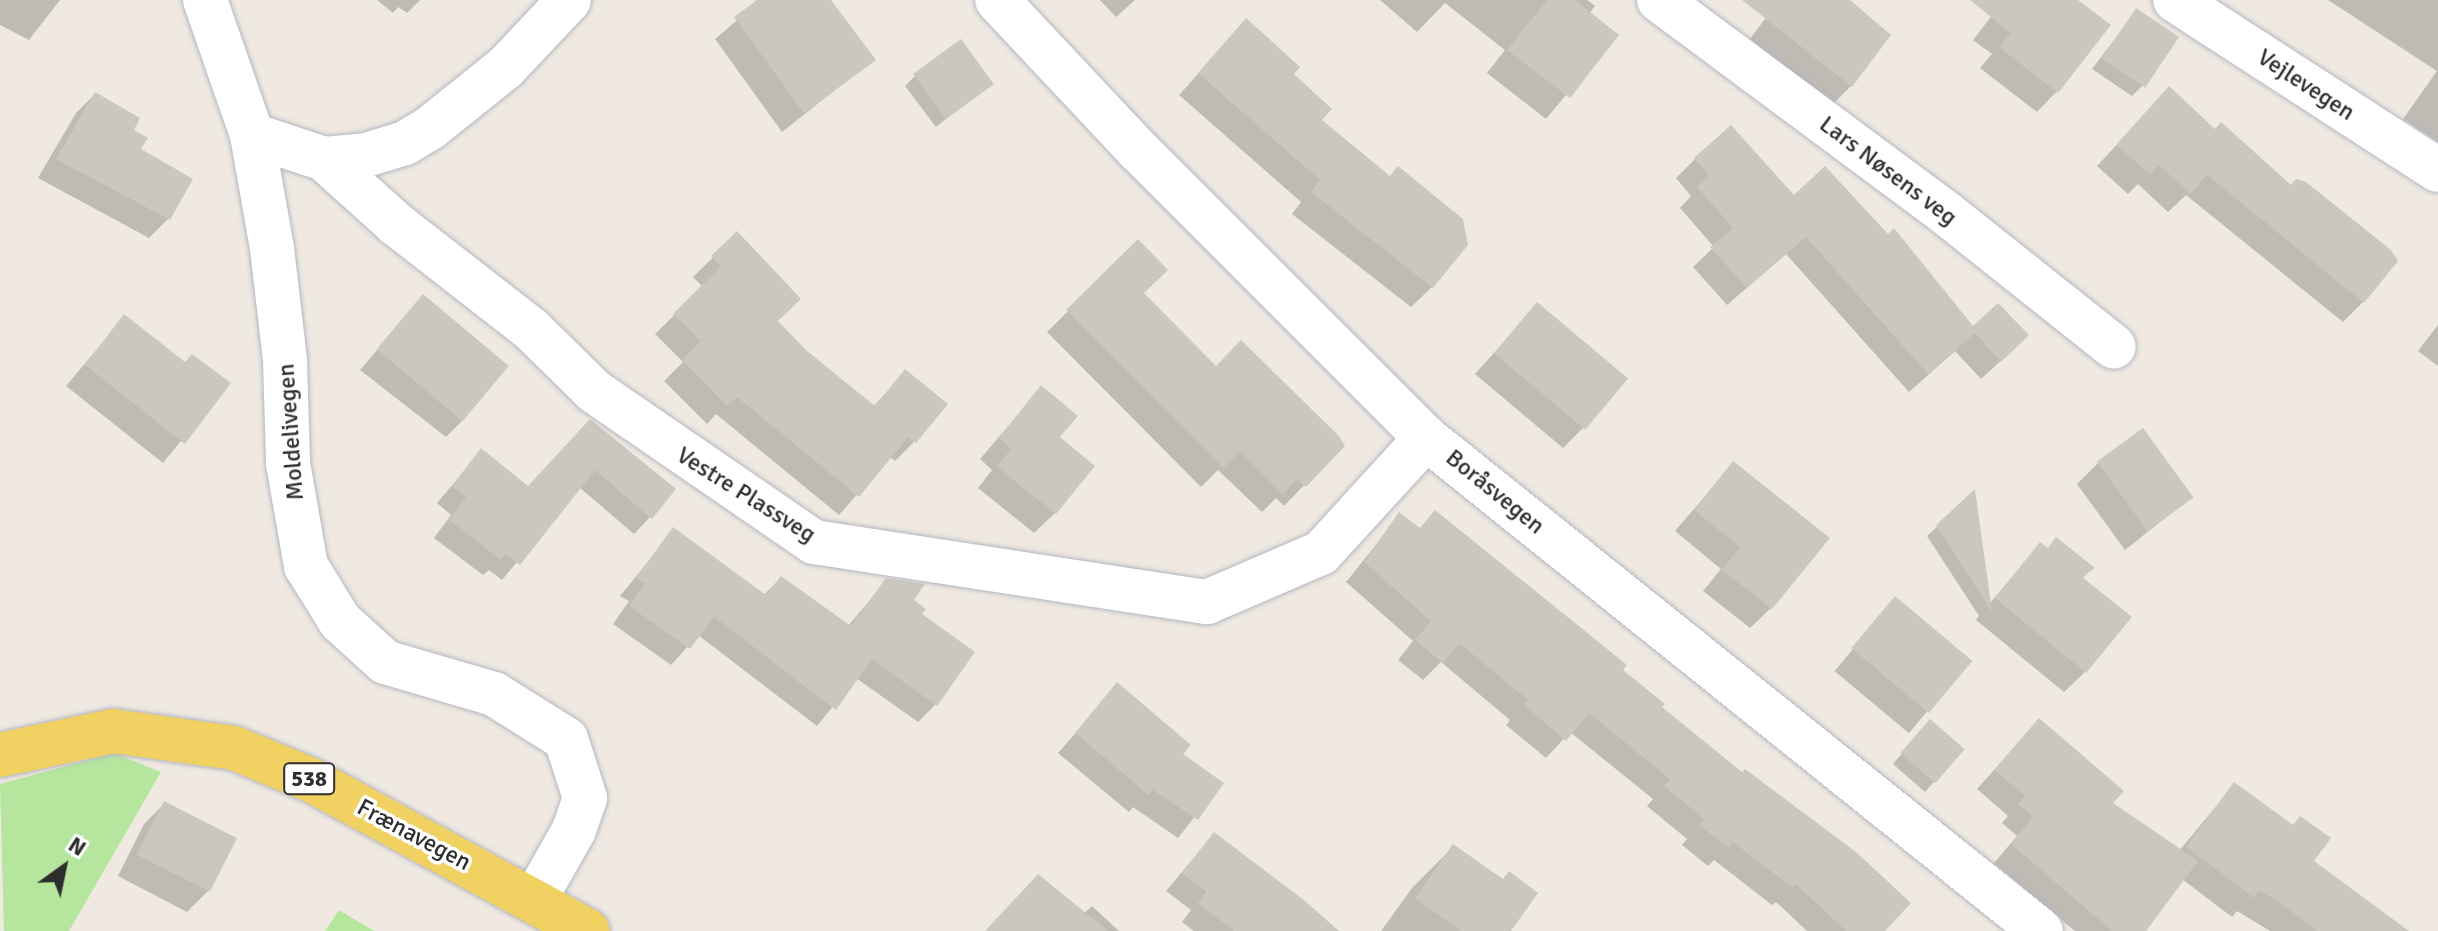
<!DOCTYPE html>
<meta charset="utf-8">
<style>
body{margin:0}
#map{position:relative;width:2438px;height:931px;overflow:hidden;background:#efe9e1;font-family:Signika,sans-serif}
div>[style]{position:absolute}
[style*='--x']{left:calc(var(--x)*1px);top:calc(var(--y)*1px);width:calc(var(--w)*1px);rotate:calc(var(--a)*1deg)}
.green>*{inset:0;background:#b6e59e}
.shadow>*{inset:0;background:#0003;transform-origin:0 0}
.building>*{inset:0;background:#cbc7bf;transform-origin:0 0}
.roads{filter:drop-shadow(0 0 2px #b4b7c1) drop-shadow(0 0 2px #b4b7c1)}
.minor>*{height:44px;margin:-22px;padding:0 22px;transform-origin:22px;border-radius:22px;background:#fff}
.major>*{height:44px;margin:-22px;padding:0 22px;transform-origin:22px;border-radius:22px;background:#f2d163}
span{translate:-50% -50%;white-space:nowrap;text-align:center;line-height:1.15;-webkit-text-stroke:7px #fff;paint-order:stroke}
.shield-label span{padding:2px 6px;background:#fff;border:2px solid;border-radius:6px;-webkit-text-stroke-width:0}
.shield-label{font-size:22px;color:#2e2e2e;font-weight:700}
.street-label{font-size:24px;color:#2e2e2e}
.north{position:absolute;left:24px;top:827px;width:80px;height:80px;-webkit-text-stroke:6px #fff;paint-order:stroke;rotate:33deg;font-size:22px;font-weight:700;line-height:32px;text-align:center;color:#2e2e2e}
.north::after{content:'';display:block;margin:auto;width:28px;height:36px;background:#2e2e2e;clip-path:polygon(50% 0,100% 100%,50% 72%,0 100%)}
</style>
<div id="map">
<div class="green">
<i style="clip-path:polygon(114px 753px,161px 772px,69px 931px,4px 931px,0 784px)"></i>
<i style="clip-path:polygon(339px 910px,374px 931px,325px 931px)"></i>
</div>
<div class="shadow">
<i style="clip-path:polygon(0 0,60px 0,29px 40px,0 25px)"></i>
<i style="clip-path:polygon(377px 0,420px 0,407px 13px,398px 7px,393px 13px)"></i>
<i style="clip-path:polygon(761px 0,825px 0,873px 60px,782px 132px,715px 39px)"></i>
<i style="clip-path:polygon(1100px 0,1135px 0,1116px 17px)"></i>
<i style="clip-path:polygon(1380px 0,1587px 0,1595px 6px,1589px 14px,1616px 35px,1546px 119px,1487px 73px,1505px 50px,1445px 3px,1417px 32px)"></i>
<i style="clip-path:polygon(1779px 0,1826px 0,1851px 86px,1832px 105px,1750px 39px)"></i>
<i style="clip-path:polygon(2004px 0,2075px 0,2057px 91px,2037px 112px,1980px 68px,1992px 54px,1973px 40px)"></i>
<i style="clip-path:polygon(2328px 0,2438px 0,2438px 142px,2403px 119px,2437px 71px)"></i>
<i style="clip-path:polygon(2137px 10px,2142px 86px,2132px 96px,2092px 69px)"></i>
<i style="clip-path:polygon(1246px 21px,1291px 74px,1432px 287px,1411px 307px,1292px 214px,1301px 202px,1179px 95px)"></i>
<i style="clip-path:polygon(915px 76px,991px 83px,936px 127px,905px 86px)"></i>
<i style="clip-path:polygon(95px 94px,131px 130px,168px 219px,149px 238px,38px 178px,76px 113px)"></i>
<i style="clip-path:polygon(2149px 110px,2214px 131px,2363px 302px,2343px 322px,2186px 195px,2168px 212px,2138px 184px,2128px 194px,2097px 166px)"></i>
<i style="clip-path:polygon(1695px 159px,1793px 198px,2008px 354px,1981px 379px,1955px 351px,1909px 392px,1786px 254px,1727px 305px,1693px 267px,1714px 247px,1680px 208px,1691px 196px,1676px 178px)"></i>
<i style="clip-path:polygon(737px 234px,776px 321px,805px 352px,873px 407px,905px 372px,945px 404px,914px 442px,895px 461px,890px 457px,839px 515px,716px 414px,707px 424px,664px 381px,683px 362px,655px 334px,703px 287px,693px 277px)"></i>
<i style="clip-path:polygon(1138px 242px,1142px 293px,1216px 368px,1342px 446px,1284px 506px,1276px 498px,1262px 512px,1218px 470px,1201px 487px,1047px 332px)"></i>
<i style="clip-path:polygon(423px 296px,465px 418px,446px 437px,360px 370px)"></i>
<i style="clip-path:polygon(1537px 305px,1583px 428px,1563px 448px,1475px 374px)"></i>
<i style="clip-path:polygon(124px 317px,185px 364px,228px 383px,163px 463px,66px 386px)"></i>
<i style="clip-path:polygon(2438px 325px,2438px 366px,2418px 351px)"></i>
<i style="clip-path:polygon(1041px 388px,1058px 437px,1055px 513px,1034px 533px,978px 488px,992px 470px,980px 459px)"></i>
<i style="clip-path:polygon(574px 438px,650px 517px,634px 534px,579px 487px,502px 580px,489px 570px,483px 575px,434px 538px,451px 515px,437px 503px,481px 451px,528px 488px)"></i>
<i style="clip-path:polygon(2098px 463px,2190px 498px,2125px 550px,2077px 484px)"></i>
<i style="clip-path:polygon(1733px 464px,1771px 608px,1750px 628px,1703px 591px,1721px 569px,1675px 531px)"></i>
<i style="clip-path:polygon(1435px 512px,1620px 670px,1882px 931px,1807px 931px,1776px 902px,1772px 905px,1714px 860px,1708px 866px,1682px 845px,1687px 839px,1647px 806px,1653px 799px,1570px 732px,1546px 758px,1506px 725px,1510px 720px,1441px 662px,1423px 680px,1398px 660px,1413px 641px,1346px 582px,1400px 515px,1418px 530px)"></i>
<i style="clip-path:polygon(1938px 526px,1989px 604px,2040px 545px,2092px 568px,2082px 579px,2085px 672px,2064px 692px,1976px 620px,1979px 616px,1927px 536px)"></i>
<i style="clip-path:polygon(674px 530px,764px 595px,781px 578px,848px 626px,887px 580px,919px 614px,935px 705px,918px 722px,856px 678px,817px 726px,698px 635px,671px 665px,613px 624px,629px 601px,620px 596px)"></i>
<i style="left:1895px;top:599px;width:97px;height:94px;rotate:40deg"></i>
<i style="clip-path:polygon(1118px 685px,1180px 755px,1221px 783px,1178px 838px,1133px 807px,1129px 812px,1058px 753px)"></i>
<i style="clip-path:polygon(2039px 720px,2110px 804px,2179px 851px,2234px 785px,2311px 861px,2405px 931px,2270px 931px,2237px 911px,2232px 917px,2182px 879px,2143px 931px,2075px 931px,1994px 863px,2017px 836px,2002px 823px,2008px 816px,1977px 789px)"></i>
<i style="clip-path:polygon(1920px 732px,1963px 749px,1925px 792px,1893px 764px)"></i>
<i style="clip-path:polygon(165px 803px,208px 891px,187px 912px,118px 876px,144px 824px)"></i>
<i style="clip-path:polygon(1214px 834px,1337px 931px,1194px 931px,1182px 922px,1191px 910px,1166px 891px)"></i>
<i style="clip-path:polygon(1453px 847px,1505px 931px,1381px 931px,1412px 888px)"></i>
<i style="clip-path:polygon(1092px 906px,1119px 931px,986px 931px,1083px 914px)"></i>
</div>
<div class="building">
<i style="clip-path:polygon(757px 0,831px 0,876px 60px,804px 113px,734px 17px)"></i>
<i style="clip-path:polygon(1547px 0,1575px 0,1619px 35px,1570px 98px,1507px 50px)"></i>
<i style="clip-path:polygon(1742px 0,1850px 0,1891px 35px,1852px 87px)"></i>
<i style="clip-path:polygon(1970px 0,2078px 0,2111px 25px,2058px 93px,1999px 47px,2011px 33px)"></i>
<i style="left:2136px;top:8px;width:52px;height:61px;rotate:34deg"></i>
<i style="clip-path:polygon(1246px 18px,1300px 67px,1294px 74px,1332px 109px,1322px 120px,1390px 176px,1398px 166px,1463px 219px,1468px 245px,1433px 288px,1311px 192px,1320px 180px,1198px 73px)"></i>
<i style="left:961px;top:39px;width:56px;height:59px;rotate:54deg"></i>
<i style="clip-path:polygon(2169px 86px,2215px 129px,2221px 122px,2291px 185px,2296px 179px,2306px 182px,2391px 250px,2398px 261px,2364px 303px,2207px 175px,2190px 194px,2159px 165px,2150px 174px,2116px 145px)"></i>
<i style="clip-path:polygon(95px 92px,140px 118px,134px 130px,148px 138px,141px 149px,193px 179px,170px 220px,56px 159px)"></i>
<i style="clip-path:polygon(1731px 125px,1794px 195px,1825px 166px,1888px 234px,1894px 228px,1973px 326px,1998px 303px,2029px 335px,2001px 362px,1975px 333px,1928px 374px,1806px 237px,1747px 288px,1710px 247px,1733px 228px,1697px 187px,1709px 176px,1694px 158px)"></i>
<i style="clip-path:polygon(737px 231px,801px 299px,778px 321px,807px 351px,875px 406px,905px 369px,948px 404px,916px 443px,908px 437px,859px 497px,737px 397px,727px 406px,682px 360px,701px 341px,673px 314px,721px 266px,711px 256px)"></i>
<i style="clip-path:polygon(1138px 239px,1168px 270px,1144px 293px,1216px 366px,1241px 340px,1339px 436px,1345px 446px,1306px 487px,1297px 479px,1283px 494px,1240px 451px,1223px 468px,1066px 310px)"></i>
<i style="left:423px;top:294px;width:112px;height:72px;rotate:40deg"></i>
<i style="left:1537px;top:302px;width:119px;height:67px;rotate:40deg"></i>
<i style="clip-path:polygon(124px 314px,185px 362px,192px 354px,231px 383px,185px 444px,85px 365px)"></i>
<i style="clip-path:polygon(1041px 385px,1078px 416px,1060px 437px,1095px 466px,1056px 514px,997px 467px,1011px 449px,999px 438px)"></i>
<i style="clip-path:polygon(590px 419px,676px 489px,652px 519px,595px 470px,520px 565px,506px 554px,501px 560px,449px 520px,466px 497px,452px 486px,481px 448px,528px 486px)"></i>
<i style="left:2143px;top:428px;width:86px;height:57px;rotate:54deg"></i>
<i style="clip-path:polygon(1733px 461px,1830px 538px,1772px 609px,1722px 570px,1740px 547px,1694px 510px)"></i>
<i style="clip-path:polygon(1975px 489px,1992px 612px,1936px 525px)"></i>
<i style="clip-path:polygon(1435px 510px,1627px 665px,1623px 670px,1665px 704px,1662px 707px,1742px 772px,1745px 769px,1856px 852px,1911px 903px,1885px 931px,1846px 931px,1796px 884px,1793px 888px,1733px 842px,1729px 848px,1699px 825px,1704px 819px,1664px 786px,1670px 779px,1589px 713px,1566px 741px,1524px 705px,1528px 700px,1459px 643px,1443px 663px,1415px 640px,1431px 621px,1364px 562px,1399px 512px,1420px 528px)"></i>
<i style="clip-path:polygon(673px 527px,766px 595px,781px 576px,851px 626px,886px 578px,925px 584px,914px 600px,926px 609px,922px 614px,975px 652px,937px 706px,872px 659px,836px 710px,714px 617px,690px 649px,629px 606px,645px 583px,636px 578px)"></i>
<i style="clip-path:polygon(2056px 537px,2095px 568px,2082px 577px,2132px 617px,2086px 673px,1995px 598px,2040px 542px,2048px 548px)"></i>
<i style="left:1895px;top:596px;width:101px;height:68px;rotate:40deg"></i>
<i style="clip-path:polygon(1117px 682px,1191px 745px,1183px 754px,1224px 783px,1198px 820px,1153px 790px,1149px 795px,1075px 733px)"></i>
<i style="clip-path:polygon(2039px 718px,2124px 791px,2113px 803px,2198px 861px,2146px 931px,2112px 931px,2011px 844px,2033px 817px,2018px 804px,2025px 796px,1994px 770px)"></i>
<i style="left:1930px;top:719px;width:46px;height:45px;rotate:41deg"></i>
<i style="clip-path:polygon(2234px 782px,2293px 825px,2300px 816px,2331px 838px,2314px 861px,2409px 931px,2317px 931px,2271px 897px,2258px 891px,2254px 898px,2186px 847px)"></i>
<i style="left:164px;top:801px;width:82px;height:60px;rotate:27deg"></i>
<i style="clip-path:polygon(1214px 832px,1305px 901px,1339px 931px,1234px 931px,1198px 903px,1207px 892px,1182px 873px)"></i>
<i style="clip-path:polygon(1453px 844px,1503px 879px,1509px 871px,1538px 893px,1511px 931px,1461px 931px,1415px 898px)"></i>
<i style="clip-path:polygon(1038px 874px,1108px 931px,985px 931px)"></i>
</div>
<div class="roads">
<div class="minor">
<i style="--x:205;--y:0;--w:143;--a:70.8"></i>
<i style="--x:252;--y:135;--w:115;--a:80"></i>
<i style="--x:272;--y:248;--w:113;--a:83.4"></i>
<i style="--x:285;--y:360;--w:103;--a:88.3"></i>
<i style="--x:288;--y:463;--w:105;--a:80.1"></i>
<i style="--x:306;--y:566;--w:65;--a:58.3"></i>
<i style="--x:340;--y:621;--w:61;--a:42.3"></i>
<i style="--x:385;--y:662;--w:114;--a:16.4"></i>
<i style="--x:494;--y:694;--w:85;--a:32"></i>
<i style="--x:566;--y:739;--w:62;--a:72.1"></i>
<i style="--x:585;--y:798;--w:34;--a:109"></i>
<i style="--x:574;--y:830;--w:79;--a:119.5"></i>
<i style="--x:997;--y:0;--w:206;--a:46.8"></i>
<i style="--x:1138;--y:150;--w:407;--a:45"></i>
<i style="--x:1426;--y:438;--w:788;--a:38.72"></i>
<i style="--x:1659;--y:0;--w:359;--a:36.6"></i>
<i style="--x:1947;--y:214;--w:213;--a:38.5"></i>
<i style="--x:2175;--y:0;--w:313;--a:32.9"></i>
<i style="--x:252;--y:135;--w:76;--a:18.4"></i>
<i style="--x:324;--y:159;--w:97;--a:42.1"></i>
<i style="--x:396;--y:224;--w:172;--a:37.9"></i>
<i style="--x:532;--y:330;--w:87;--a:44.5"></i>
<i style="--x:594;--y:391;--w:267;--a:34.5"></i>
<i style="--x:814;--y:542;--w:398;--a:8.7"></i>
<i style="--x:1207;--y:602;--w:124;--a:-23.3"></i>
<i style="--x:1321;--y:553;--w:156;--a:-47.6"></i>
<i style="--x:324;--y:159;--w:42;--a:-5.4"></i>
<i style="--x:366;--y:155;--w:41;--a:-17.1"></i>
<i style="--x:405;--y:143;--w:29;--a:-31"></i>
<i style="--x:430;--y:128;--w:96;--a:-38.7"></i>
<i style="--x:505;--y:68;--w:93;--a:-46.7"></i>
</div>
<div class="major">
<i style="--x:0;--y:755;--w:116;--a:-12"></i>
<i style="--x:113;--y:731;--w:122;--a:8"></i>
<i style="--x:234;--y:748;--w:83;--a:22.6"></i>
<i style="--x:311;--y:780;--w:315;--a:28.6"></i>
</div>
</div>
<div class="shield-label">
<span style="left:309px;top:779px">538</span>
</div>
<div class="street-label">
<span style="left:2306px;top:85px;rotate:33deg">Vejlevegen</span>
<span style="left:1888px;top:171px;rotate:37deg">Lars Nøsens veg</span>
<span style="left:291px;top:432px;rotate:-94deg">Moldelivegen</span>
<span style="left:1495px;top:492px;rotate:39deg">Boråsvegen</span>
<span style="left:746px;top:495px;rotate:32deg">Vestre Plassveg</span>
<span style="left:414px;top:835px;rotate:28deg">Frænavegen</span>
</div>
<div class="north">N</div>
</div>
